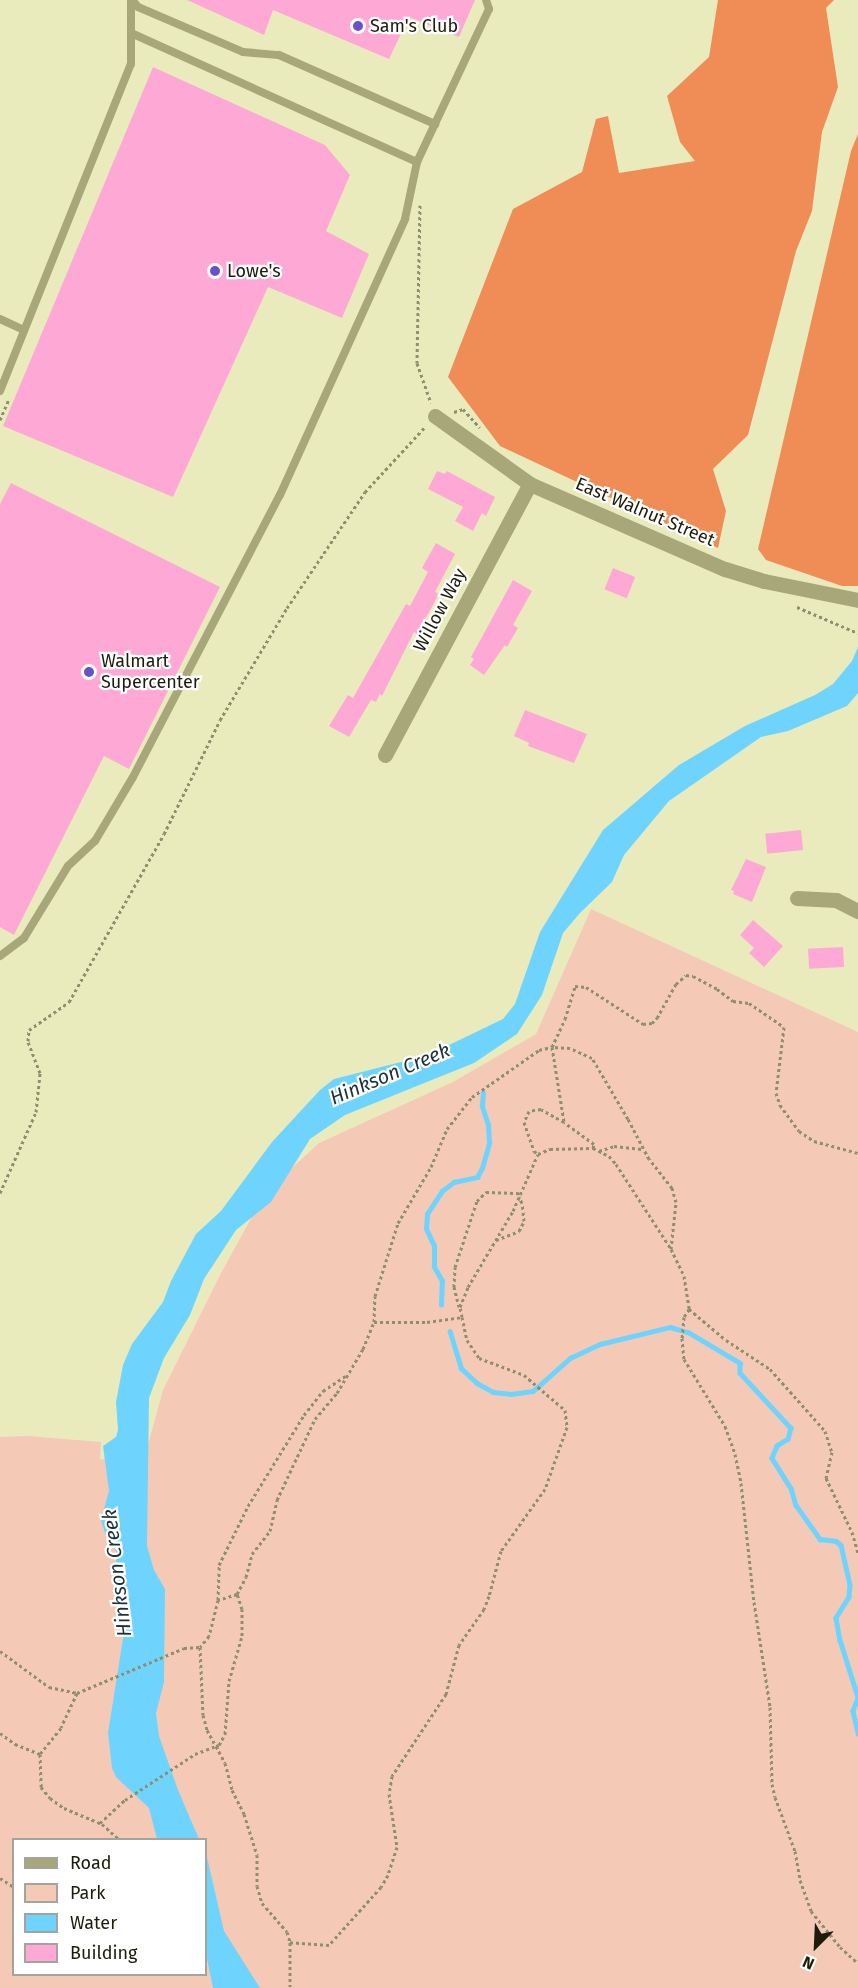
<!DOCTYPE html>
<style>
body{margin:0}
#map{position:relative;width:858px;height:1988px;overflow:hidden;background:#eaebbd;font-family:"Fira Sans",sans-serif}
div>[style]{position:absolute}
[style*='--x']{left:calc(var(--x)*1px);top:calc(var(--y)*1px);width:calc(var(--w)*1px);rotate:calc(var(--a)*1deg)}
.green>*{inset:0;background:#f4cab6}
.forest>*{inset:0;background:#f08c56}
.water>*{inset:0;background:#6ed4fe}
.stream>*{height:4.5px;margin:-2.25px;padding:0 2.25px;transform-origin:2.25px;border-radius:2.25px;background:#6ed4fe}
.building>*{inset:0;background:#fea9d5;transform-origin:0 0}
.path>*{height:3px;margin-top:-1.5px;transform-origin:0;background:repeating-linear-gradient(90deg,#8e8f6e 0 3px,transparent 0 6px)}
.service>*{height:8px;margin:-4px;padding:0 4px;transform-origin:4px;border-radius:4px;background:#a7a779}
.minor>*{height:15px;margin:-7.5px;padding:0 7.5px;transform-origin:7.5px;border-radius:7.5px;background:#a7a779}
.dots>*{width:16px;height:16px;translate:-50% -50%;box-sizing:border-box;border:3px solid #fff;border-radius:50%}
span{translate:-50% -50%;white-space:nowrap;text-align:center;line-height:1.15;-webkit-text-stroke:4.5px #fff;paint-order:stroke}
.poi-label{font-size:18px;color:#1c1c0b}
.left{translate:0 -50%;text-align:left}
.street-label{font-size:18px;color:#1c1c0b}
.water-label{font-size:20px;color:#1a313b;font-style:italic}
.legend{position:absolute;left:12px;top:1838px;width:195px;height:138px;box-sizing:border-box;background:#fff;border:2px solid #a4a49d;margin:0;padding:8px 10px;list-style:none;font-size:18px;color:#1c1c0b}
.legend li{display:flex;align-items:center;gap:12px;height:30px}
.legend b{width:30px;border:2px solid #a4a49d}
.north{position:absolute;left:786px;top:1916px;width:60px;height:60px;-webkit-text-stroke:4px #fff;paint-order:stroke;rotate:204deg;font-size:16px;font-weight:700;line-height:24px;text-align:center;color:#1c1c0b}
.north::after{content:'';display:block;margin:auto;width:21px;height:27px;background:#1c1c0b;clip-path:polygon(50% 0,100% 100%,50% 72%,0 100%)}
</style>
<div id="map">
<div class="green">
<i style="clip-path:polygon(evenodd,591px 909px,858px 1032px,858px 1988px,0 1988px,0 1437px,28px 1436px,101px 1442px,100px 1459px,143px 1463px,163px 1390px,220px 1275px,265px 1193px,319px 1143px,453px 1082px,536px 1034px,591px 909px,14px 1840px,206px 1840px,206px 1974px,14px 1974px,14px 1840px)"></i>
</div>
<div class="forest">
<i style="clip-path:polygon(718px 0,834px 0,826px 8px,838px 87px,822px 132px,812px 211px,796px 251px,748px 435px,713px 469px,726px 511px,718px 548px,500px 446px,448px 377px,513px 209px,582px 172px,596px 119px,608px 116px,619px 173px,695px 161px,680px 142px,667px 96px,709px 57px)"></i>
<i style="clip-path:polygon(858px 134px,858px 586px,842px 586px,766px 560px,758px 549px,851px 151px)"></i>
</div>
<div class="water">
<i style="clip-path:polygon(858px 647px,858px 693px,847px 706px,788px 731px,761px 737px,669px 801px,624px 855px,612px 882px,580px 913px,563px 933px,542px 995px,517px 1034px,474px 1063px,345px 1115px,310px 1139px,271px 1202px,236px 1230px,204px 1279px,190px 1315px,164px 1358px,149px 1398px,147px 1546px,154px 1570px,165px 1589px,164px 1682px,156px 1713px,159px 1736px,178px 1790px,199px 1839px,157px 1839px,149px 1808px,116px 1777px,112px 1768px,108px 1733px,125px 1626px,117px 1591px,116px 1551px,105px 1533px,101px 1520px,109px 1491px,103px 1446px,116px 1437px,118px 1430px,116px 1402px,123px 1365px,132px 1344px,163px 1302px,171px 1281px,196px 1234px,221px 1211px,272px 1142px,320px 1090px,334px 1079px,405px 1061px,445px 1047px,503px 1019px,515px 1004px,540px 932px,603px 830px,679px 765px,745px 726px,815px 695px,833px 684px,852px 661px)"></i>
<i style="clip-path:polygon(206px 1853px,224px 1931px,260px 1988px,213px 1988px,206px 1954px)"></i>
</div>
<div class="stream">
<i style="--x:441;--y:1305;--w:24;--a:-88"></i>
<i style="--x:442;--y:1281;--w:16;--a:-120"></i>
<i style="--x:434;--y:1267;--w:21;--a:-90"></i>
<i style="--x:434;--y:1246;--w:19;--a:-115"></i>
<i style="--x:426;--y:1229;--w:15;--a:-86"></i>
<i style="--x:427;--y:1214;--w:27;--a:-57"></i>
<i style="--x:442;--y:1191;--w:15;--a:-37"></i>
<i style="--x:454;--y:1182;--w:24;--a:-12"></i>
<i style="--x:477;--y:1177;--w:10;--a:-61"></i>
<i style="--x:482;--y:1168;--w:26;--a:-74"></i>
<i style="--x:489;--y:1143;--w:18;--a:-93"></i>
<i style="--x:488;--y:1125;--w:20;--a:-108"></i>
<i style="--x:482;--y:1106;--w:13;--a:-86"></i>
<i style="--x:450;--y:1331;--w:39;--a:73"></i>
<i style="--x:461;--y:1368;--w:22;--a:43"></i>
<i style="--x:477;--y:1383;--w:18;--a:29"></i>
<i style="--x:493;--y:1392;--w:18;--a:6"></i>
<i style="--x:511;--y:1394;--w:22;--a:-8"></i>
<i style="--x:533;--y:1391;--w:50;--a:-41.7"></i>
<i style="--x:570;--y:1358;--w:33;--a:-25"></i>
<i style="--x:600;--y:1344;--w:72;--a:-13.7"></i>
<i style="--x:670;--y:1327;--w:19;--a:16"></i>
<i style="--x:688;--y:1332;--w:61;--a:30.8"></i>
<i style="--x:740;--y:1363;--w:10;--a:90"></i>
<i style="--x:740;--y:1373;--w:75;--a:47.2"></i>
<i style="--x:791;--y:1428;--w:11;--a:105"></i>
<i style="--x:788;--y:1439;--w:13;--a:148"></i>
<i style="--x:777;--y:1446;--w:13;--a:113"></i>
<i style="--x:772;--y:1458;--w:36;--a:58"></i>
<i style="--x:791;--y:1488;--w:18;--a:74"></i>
<i style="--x:796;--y:1505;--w:42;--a:54.8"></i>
<i style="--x:820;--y:1539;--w:16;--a:7"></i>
<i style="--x:836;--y:1541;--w:6;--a:39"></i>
<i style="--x:841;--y:1545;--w:41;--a:77.3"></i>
<i style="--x:850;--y:1585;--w:12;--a:95"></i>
<i style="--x:849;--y:1597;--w:25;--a:122"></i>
<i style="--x:836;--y:1618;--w:22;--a:80"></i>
<i style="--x:840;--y:1640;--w:60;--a:72.5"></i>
<i style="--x:858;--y:1698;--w:14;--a:111"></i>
<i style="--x:853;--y:1711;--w:23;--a:77"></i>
</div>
<div class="building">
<i style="clip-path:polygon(187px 0,475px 0,459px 37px,409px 17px,389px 59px,273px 10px,264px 35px)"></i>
<i style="clip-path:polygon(153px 67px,325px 145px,350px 175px,326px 231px,369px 254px,342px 318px,268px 287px,173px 497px,3px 426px)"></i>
<i style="clip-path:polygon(437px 471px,445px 474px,447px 471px,495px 497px,486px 516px,482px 513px,473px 531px,455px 521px,463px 507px,428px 489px)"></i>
<i style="clip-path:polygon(11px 483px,220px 587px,129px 769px,104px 756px,14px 935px,0 927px,0 504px)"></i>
<i style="clip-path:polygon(436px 543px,455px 554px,435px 592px,439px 594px,417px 634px,414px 632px,382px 696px,380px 694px,376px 702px,371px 700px,349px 737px,329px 726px,348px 695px,353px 698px,406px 604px,410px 606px,428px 572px,422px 568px)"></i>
<i style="left:613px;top:568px;width:24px;height:23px;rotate:22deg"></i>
<i style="clip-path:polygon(513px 580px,532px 591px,513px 625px,518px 628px,507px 647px,505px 645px,484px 675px,470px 665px,474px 659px,471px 657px)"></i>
<i style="clip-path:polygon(525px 710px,587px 734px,574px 763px,528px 746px,529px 743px,514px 736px)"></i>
<i style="left:801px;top:830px;width:20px;height:36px;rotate:84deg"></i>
<i style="clip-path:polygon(746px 859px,766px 867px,752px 902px,733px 894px,734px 891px,731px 890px)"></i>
<i style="clip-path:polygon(753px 920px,783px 946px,764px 967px,749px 953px,754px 948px,740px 935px)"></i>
<i style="left:843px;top:947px;width:20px;height:35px;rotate:87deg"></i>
</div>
<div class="path">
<i style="--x:420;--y:205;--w:158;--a:91.1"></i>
<i style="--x:417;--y:363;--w:42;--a:70.7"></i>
<i style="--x:454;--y:412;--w:9;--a:-18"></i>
<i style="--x:463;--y:409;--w:25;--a:48"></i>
<i style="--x:0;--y:420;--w:23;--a:-67"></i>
<i style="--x:797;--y:607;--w:66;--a:23.1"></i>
<i style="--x:593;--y:1148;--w:18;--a:27"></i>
<i style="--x:609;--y:1156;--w:11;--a:49"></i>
<i style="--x:616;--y:1164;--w:101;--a:57.1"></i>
<i style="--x:671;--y:1249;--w:30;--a:64"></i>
<i style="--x:684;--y:1276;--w:33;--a:81"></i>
<i style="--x:689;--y:1309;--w:48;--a:40"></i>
<i style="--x:726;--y:1340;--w:53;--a:33.4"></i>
<i style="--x:770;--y:1369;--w:83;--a:48.4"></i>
<i style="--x:825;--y:1431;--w:22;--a:72"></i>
<i style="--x:832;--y:1452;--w:27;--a:103"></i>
<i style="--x:826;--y:1478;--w:60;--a:64.3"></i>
<i style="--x:852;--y:1532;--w:22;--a:74"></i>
<i style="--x:599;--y:1151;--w:16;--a:-18"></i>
<i style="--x:614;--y:1146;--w:30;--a:6"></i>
<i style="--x:0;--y:1193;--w:89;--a:-66"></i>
<i style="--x:36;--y:1112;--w:39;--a:-84"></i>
<i style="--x:40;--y:1073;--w:34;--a:-111"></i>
<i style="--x:28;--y:1041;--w:11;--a:-85"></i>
<i style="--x:29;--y:1030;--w:49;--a:-35"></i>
<i style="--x:69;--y:1002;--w:193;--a:-60.5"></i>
<i style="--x:164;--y:834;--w:127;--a:-63.8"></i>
<i style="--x:220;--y:720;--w:131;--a:-59.1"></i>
<i style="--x:287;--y:608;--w:140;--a:-56.1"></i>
<i style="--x:365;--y:492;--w:88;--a:-47.3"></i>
<i style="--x:496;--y:1240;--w:25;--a:-21"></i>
<i style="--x:519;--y:1231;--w:11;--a:-63"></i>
<i style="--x:524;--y:1221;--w:18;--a:-96"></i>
<i style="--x:522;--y:1203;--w:7;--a:-117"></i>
<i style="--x:671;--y:1249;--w:47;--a:-83.9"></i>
<i style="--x:676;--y:1202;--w:15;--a:-106"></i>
<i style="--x:672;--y:1188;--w:37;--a:-128"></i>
<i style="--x:649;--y:1159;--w:45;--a:-117.7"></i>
<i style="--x:628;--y:1119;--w:71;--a:-120.5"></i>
<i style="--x:592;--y:1058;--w:24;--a:-156"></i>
<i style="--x:570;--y:1048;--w:18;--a:-177"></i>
<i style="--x:552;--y:1047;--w:31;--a:-65"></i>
<i style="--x:565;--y:1019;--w:34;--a:-73"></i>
<i style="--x:575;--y:986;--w:11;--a:5"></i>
<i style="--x:586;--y:987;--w:68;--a:33"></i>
<i style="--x:643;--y:1024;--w:9;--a:-6"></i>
<i style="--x:652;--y:1023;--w:7;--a:-45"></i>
<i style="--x:657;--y:1018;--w:39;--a:-61"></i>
<i style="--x:676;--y:984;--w:13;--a:-42"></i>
<i style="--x:686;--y:975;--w:7;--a:8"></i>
<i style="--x:693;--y:976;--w:27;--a:28"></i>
<i style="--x:717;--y:989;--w:20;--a:37"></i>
<i style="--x:733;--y:1001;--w:16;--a:7"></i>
<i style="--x:749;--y:1003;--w:42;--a:34.4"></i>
<i style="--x:784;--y:1027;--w:66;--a:96.9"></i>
<i style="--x:776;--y:1093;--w:13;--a:72"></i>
<i style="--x:780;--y:1105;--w:32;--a:54"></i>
<i style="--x:799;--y:1131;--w:18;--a:34"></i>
<i style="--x:814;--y:1141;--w:46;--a:15.3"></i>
<i style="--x:459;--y:1307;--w:21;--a:-104"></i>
<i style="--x:454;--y:1287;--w:20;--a:-87"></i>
<i style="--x:455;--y:1267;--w:70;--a:-71.6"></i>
<i style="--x:477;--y:1201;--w:13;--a:-45"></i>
<i style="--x:486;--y:1192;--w:34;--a:2"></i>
<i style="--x:689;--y:1309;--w:9;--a:122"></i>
<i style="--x:684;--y:1317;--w:21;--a:95"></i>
<i style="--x:682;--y:1338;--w:21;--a:85"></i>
<i style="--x:684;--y:1359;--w:79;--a:58.5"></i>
<i style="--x:725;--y:1426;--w:30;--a:70"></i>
<i style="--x:735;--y:1454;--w:30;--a:78"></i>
<i style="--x:741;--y:1483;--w:120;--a:83.8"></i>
<i style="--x:754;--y:1602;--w:106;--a:81.3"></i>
<i style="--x:770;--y:1707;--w:77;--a:88.5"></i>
<i style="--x:772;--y:1784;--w:13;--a:77"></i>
<i style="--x:775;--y:1797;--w:58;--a:69.7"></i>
<i style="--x:795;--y:1851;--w:29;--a:80"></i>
<i style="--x:800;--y:1880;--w:33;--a:70"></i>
<i style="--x:811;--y:1911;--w:46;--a:51.1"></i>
<i style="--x:840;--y:1947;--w:24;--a:42"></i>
<i style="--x:462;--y:1317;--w:10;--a:-101"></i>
<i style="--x:460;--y:1307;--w:22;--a:-68"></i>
<i style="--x:468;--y:1287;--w:88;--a:-59.4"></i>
<i style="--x:513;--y:1211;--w:62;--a:-66.3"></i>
<i style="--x:374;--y:1322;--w:26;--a:-88"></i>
<i style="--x:375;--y:1296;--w:77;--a:-72.5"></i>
<i style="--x:398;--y:1223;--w:65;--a:-59.5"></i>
<i style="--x:431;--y:1167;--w:41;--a:-67.2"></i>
<i style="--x:447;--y:1129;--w:41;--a:-52"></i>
<i style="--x:472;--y:1097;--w:82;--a:-35"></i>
<i style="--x:539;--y:1050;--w:13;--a:-13"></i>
<i style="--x:552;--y:1047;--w:76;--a:80.9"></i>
<i style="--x:564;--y:1122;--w:26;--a:-151"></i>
<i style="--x:541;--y:1109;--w:12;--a:171"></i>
<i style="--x:529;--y:1111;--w:12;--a:114"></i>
<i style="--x:524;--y:1122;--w:31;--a:71"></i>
<i style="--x:534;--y:1151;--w:5;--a:37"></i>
<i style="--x:538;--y:1154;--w:13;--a:-23"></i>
<i style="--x:550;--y:1149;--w:43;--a:-1.3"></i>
<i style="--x:593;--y:1148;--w:4;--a:-76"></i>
<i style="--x:594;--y:1144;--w:37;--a:-144"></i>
<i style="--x:237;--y:1594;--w:19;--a:-62"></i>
<i style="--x:246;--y:1577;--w:24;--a:-75"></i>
<i style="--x:252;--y:1554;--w:29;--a:-52"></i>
<i style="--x:270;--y:1531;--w:32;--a:-77"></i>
<i style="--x:277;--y:1500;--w:89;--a:-64.9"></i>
<i style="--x:315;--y:1419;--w:34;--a:-50"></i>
<i style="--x:337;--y:1393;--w:51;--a:-59.4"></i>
<i style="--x:363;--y:1349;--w:29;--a:-68"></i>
<i style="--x:374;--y:1322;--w:53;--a:0"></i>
<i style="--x:427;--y:1322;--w:35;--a:-8"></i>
<i style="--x:462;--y:1317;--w:24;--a:78"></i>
<i style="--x:467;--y:1340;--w:22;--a:56"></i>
<i style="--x:479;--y:1358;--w:48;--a:20.7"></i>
<i style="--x:524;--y:1375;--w:54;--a:40.5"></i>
<i style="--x:565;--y:1410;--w:17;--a:83"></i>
<i style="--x:567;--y:1427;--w:66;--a:109.5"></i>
<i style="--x:545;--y:1489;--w:76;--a:125.4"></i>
<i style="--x:501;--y:1551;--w:47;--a:104.9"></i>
<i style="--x:489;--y:1596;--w:14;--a:111"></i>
<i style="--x:484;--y:1609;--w:44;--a:124.8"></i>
<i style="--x:459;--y:1645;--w:51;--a:104.9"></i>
<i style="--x:446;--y:1694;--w:98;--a:123.4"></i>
<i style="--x:392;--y:1776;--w:18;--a:99"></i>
<i style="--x:389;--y:1794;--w:54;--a:81.4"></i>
<i style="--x:397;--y:1847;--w:29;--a:108"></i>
<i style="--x:388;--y:1875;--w:14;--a:120"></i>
<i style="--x:381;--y:1887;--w:78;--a:131.9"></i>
<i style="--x:329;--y:1945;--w:39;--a:-176"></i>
<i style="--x:218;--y:1600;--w:35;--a:-88"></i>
<i style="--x:219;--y:1565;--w:66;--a:-63.8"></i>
<i style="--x:248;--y:1506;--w:107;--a:-58.4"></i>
<i style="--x:304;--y:1415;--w:31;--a:-52"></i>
<i style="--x:323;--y:1391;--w:27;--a:-34"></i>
<i style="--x:0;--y:1651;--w:61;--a:36.3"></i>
<i style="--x:49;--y:1687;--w:29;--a:12"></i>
<i style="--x:77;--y:1693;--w:38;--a:115"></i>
<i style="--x:61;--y:1728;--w:33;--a:129"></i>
<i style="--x:40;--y:1754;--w:33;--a:88"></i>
<i style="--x:41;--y:1787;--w:14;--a:51"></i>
<i style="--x:50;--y:1798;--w:17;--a:36"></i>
<i style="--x:64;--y:1808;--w:41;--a:22.8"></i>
<i style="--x:102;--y:1824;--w:24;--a:42"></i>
<i style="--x:77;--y:1693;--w:116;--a:-22.8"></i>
<i style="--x:184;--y:1648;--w:16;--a:-4"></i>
<i style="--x:200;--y:1647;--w:68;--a:87.5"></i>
<i style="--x:203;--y:1715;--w:16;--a:75"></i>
<i style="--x:207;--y:1730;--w:18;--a:61"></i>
<i style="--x:216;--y:1746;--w:3;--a:-18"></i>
<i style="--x:219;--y:1745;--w:13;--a:-61"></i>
<i style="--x:225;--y:1734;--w:53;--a:-85.7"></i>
<i style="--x:229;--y:1681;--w:47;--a:-73.9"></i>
<i style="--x:242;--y:1636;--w:27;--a:-90"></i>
<i style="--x:242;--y:1609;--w:16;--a:-108"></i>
<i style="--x:237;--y:1594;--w:20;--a:162"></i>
<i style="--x:218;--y:1600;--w:37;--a:104"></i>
<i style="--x:209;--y:1636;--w:14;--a:129"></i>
<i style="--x:0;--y:1733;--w:19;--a:36"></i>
<i style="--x:15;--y:1744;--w:27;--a:22"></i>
<i style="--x:100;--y:1823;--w:34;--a:-43"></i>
<i style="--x:125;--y:1800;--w:84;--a:-33.3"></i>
<i style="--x:195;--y:1754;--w:22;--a:-21"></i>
<i style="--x:216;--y:1746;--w:19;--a:62"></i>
<i style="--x:225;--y:1763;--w:28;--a:75"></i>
<i style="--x:232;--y:1790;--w:27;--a:63"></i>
<i style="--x:244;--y:1814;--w:43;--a:72.4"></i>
<i style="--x:257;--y:1855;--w:31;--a:90"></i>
<i style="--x:257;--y:1886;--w:18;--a:74"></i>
<i style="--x:262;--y:1903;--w:38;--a:49"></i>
<i style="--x:287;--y:1932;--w:10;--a:73"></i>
<i style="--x:290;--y:1942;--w:46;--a:90"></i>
<i style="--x:0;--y:1878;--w:17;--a:33"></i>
</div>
<div class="service">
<i style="--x:132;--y:0;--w:9;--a:49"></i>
<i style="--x:138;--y:7;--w:114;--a:23.2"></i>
<i style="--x:243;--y:52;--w:36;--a:5"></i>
<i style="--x:279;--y:55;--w:171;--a:23.9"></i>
<i style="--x:131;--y:33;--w:314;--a:24.3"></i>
<i style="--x:0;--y:319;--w:26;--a:25"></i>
<i style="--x:0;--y:391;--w:352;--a:-68.2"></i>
<i style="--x:131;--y:64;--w:64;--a:-90"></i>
<i style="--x:0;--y:956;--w:30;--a:-37"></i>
<i style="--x:24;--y:938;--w:84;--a:-58.6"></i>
<i style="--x:68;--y:866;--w:37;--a:-43"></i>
<i style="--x:95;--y:841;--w:74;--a:-59.3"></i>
<i style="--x:133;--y:777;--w:318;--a:-62.5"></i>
<i style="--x:280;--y:495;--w:303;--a:-65.6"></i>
<i style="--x:405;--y:219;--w:58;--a:-78.1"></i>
<i style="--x:417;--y:162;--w:169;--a:-64.8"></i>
<i style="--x:489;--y:9;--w:9;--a:-108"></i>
</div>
<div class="minor">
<i style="--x:435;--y:416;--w:117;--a:35.6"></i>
<i style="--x:530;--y:484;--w:213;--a:23.6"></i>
<i style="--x:725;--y:569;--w:41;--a:17.1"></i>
<i style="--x:764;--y:581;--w:96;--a:11.4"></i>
<i style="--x:385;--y:755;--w:307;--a:-61.9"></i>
<i style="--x:797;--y:898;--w:39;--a:3"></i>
<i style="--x:836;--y:900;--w:25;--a:27"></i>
</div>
<div class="dots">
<i style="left:358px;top:26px;background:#6850c9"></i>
<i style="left:215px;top:271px;background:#6850c9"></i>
<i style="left:89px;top:672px;background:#6850c9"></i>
</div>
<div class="poi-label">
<span class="left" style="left:370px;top:26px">Sam's Club</span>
<span class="left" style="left:227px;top:271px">Lowe's</span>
<span class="left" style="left:101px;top:672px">Walmart<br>Supercenter</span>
</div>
<div class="street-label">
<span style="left:645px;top:512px;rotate:23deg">East Walnut Street</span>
<span style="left:440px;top:610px;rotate:-62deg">Willow Way</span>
</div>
<div class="water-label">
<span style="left:390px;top:1074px;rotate:-23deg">Hinkson Creek</span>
<span style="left:117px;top:1573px;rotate:-97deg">Hinkson Creek</span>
</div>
<ul class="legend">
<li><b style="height:8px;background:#a7a779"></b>Road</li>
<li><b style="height:16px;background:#f4cab6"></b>Park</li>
<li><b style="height:16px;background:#6ed4fe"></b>Water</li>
<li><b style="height:16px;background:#fea9d5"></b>Building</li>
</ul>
<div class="north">N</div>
</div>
